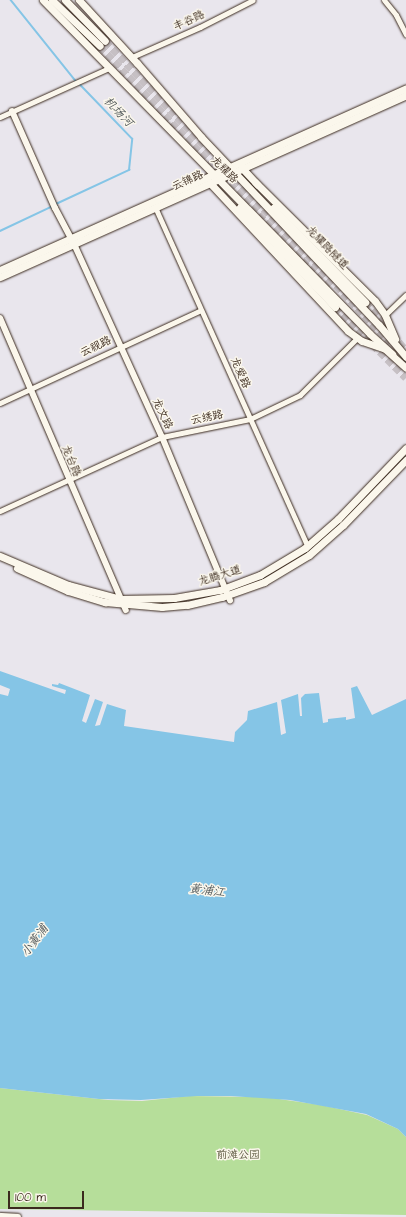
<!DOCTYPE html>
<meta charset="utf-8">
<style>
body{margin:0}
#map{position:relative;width:406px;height:1217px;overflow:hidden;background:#e9e6ed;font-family:"Architects Daughter","LXGW WenKai TC",sans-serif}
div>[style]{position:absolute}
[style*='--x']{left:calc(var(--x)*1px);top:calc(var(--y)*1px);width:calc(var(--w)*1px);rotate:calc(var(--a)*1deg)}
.green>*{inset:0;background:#b6de9a}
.water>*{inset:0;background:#85c5e6}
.stream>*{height:1.5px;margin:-0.75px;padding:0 0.75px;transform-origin:0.75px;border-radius:0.75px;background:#85c5e6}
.secondary-tunnel>*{height:7px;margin-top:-3.5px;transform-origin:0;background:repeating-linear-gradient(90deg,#c6c0c4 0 7px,transparent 0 10.5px)}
.roads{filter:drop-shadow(0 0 1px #3b2a1e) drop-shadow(0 0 1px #3b2a1e)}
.minor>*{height:5px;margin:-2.5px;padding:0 2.5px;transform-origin:2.5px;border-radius:2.5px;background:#fbf7ec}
.tertiary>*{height:6px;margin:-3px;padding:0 3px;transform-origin:3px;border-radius:3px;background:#fbf7ec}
.secondary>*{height:7px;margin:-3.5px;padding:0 3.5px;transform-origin:3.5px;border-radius:3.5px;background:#fbf7ec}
span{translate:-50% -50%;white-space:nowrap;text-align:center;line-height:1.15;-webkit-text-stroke:3px #fbf7ec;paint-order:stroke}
.street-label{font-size:11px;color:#3b2a1e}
.park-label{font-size:11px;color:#5a573d}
.water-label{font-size:12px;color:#51585a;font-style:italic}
.scale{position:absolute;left:8px;top:1191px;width:76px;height:18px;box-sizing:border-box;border:2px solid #3b2a1e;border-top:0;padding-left:5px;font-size:12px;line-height:14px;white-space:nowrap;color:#3b2a1e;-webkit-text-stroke:3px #fbf7ec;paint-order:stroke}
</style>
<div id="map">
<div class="green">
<i style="clip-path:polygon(0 1088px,108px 1100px,142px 1101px,189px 1096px,265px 1097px,321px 1105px,367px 1115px,398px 1129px,406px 1137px,406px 1215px,0 1209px)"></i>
</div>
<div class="water">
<i style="clip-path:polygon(0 671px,65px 694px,66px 690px,52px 686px,52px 684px,58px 685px,59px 683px,90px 695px,82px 721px,86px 723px,95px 699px,103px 702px,95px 726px,100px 725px,107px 704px,126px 710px,124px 726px,234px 742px,235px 732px,247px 720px,248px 711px,277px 702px,281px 735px,286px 733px,281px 700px,298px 694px,300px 716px,302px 716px,301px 698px,305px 694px,319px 693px,323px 723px,328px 722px,328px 719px,346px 717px,346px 720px,355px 718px,351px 688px,357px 686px,372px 715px,406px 699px,406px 1137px,398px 1129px,366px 1114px,290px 1100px,231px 1096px,197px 1096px,141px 1100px,99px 1099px,0 1088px,0 694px,8px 696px,10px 689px,0 685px)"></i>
</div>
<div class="stream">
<i style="--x:11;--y:0;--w:104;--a:51.3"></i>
<i style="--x:56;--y:204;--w:81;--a:-25"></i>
<i style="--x:129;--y:170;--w:31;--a:-84"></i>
<i style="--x:132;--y:139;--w:76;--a:-133.9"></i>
<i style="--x:0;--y:231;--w:59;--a:-25.3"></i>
</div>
<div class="secondary-tunnel">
<i style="--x:105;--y:41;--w:415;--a:46.6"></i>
<i style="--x:100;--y:46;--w:336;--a:46.6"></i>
<i style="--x:365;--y:302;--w:63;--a:49.5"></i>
<i style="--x:335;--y:307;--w:100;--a:45"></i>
</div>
<div class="roads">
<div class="minor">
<i style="--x:384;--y:0;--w:19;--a:51"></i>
<i style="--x:396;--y:15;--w:22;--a:63"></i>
<i style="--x:132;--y:57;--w:74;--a:-23.8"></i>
<i style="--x:200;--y:27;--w:59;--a:-27"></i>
<i style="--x:0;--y:117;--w:120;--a:-24.2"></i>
<i style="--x:155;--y:207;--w:372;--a:65.8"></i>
<i style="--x:385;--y:315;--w:29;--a:-44"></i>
<i style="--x:0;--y:403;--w:221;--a:-24.8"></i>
<i style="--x:0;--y:511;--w:178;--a:-24.6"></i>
<i style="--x:162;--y:437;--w:90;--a:-11.6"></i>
<i style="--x:250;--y:419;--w:55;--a:-25.6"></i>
<i style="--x:300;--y:395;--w:81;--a:-45"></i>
</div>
<div class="tertiary">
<i style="--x:12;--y:111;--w:106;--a:66.1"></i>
<i style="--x:55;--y:208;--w:41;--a:62.2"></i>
<i style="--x:74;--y:244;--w:212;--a:65.5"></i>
<i style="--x:162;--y:437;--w:177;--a:67.4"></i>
<i style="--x:0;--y:318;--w:318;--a:66.7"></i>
<i style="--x:0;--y:1216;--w:18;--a:3"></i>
</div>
<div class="secondary">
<i style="--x:43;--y:0;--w:467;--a:45.6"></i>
<i style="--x:370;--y:334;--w:30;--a:42"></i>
<i style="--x:52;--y:0;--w:66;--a:43.8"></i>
<i style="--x:65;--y:0;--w:57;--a:45.7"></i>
<i style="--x:79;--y:0;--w:86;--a:47.4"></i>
<i style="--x:137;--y:63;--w:98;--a:49.1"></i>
<i style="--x:201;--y:137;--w:259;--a:46.6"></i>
<i style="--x:379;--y:325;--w:42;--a:49.8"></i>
<i style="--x:242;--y:168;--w:23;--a:47"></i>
<i style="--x:255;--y:182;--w:169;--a:44.8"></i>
<i style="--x:375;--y:301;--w:17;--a:54"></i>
<i style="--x:385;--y:315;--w:26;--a:67"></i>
<i style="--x:210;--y:183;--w:202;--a:47"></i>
<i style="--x:348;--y:331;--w:17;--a:36"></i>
<i style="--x:362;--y:341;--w:24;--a:19"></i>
<i style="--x:385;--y:349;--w:28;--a:42"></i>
<i style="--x:240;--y:207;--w:138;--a:46.5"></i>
<i style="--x:273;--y:208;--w:132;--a:45.6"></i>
<i style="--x:0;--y:270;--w:445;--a:-24.1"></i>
<i style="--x:0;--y:277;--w:445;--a:-24.1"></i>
<i style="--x:0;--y:556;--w:74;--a:23.1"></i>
<i style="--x:68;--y:585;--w:55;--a:14.8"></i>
<i style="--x:121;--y:599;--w:53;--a:-1.1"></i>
<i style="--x:174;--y:598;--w:47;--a:-9.9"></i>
<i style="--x:220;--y:590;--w:43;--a:-20.6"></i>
<i style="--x:260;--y:575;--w:52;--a:-31"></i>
<i style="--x:305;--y:548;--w:44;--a:-41.3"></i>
<i style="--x:338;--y:519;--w:98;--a:-46.2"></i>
<i style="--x:17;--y:568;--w:56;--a:24.3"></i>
<i style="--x:68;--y:591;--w:39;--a:17"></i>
<i style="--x:105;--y:602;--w:57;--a:5"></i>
<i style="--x:162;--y:607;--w:25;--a:-5"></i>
<i style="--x:187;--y:605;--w:36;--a:-13"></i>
<i style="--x:222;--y:597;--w:45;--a:-19.7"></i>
<i style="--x:264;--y:582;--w:52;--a:-31"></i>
<i style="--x:309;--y:555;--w:45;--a:-41.4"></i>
<i style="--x:343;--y:525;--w:91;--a:-45.9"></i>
</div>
</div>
<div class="street-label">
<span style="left:189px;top:21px;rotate:-25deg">丰谷路</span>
<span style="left:224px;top:170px;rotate:45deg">龙耀路</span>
<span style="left:188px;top:181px;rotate:-24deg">云锦路</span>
<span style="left:327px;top:248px;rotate:46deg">龙耀路隧道</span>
<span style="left:96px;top:347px;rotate:-25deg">云视路</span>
<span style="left:240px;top:373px;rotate:66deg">龙爱路</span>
<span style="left:162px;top:414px;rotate:65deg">龙文路</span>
<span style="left:207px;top:418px;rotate:-12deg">云绣路</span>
<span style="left:71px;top:461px;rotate:67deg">龙台路</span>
<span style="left:220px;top:576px;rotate:-17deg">龙腾大道</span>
</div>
<div class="park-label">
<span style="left:238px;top:1155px">前滩公园</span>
</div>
<div class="water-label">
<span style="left:118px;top:112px;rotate:46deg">机场河</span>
<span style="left:207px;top:891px;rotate:7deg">黄浦江</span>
<span style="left:35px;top:941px;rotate:-53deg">小黄浦</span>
</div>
<div class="scale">100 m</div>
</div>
